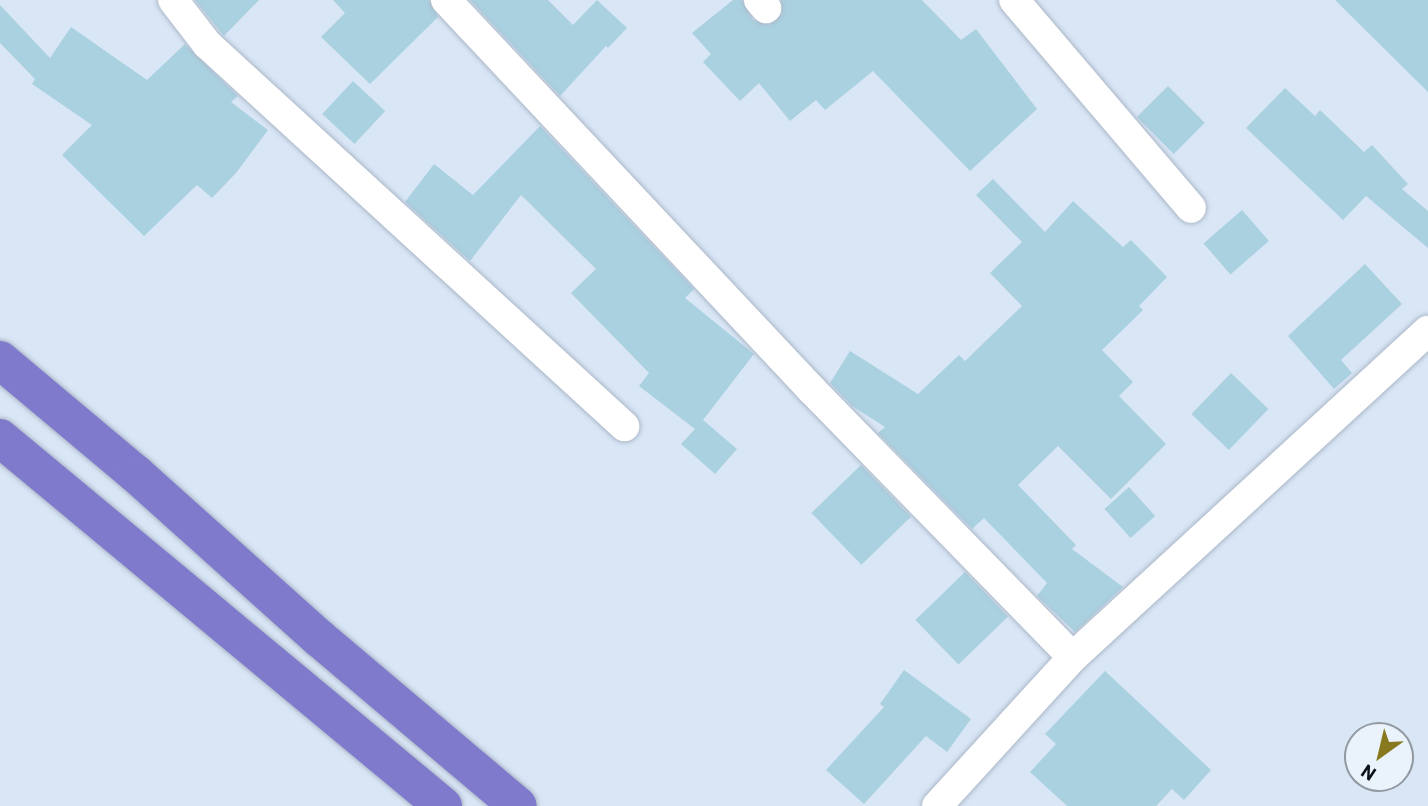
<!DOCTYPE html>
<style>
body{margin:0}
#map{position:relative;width:1428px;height:806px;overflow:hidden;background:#d9e6f6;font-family:Barlow,sans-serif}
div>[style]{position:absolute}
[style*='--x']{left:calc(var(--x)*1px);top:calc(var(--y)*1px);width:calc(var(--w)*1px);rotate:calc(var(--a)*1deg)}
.building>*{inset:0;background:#aad1e0;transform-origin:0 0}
.roads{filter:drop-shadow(0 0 2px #abb7c7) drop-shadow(0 0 2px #abb7c7)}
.minor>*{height:30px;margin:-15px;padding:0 15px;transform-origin:15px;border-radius:15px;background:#fff}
.highway>*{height:38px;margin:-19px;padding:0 19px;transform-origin:19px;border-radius:19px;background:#807acd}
span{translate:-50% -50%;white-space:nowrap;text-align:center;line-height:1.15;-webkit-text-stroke:5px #eaf2fc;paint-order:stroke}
.north{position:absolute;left:1344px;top:722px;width:70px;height:70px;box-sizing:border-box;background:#eaf2fc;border:2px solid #9299a1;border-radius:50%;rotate:214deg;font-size:19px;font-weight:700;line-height:28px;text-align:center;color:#0f1318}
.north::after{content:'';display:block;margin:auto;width:24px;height:32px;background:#89791e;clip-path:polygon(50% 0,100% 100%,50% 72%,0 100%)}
</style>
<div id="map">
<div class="building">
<i style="clip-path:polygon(195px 0,259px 0,224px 36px)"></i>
<i style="clip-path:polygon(333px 0,429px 0,438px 17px,370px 84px,321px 37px,345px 13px)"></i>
<i style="clip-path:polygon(470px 0,548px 0,573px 25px,597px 0,627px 28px,608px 48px,606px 46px,560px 96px)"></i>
<i style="clip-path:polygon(733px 0,742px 0,753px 20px,769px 25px,782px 14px,781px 0,922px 0,961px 40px,976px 29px,1037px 109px,970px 171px,873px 71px,825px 110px,816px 100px,790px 121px,759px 83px,740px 101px,703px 62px,711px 54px,692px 33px)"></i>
<i style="clip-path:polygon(1335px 0,1428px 0,1428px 92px)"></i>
<i style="clip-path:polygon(0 5px,50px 58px,71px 27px,147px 80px,185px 44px,238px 96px,231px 102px,268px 130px,236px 173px,212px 198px,197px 185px,144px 236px,62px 155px,92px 125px,32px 84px,35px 79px,0 43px)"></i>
<i style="left:353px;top:81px;width:44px;height:45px;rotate:43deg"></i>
<i style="left:1168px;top:86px;width:52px;height:44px;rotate:45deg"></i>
<i style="clip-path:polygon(1285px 88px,1315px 116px,1320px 110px,1364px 152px,1372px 145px,1408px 184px,1402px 189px,1428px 211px,1428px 248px,1366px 196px,1343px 220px,1246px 128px)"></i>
<i style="clip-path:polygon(540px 126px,694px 289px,685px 298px,754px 354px,703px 420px,737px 449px,715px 474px,681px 444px,695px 429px,639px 386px,649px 373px,571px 293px,596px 269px,521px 195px,470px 261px,405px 202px,434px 164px,473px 195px)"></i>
<i style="clip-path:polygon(993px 179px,1045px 232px,1073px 201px,1123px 247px,1131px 240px,1167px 277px,1139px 306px,1143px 310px,1102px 350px,1133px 382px,1119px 396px,1166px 444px,1111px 499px,1058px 446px,1018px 485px,1076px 545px,1072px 549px,1123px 587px,1075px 632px,1037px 596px,1047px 583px,984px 518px,972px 529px,878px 433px,885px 427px,852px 406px,830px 383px,850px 351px,918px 394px,959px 355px,965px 361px,1022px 306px,990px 273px,1022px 242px,976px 195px)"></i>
<i style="left:1242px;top:210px;width:41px;height:51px;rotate:49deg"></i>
<i style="clip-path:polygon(1365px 264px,1402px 304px,1341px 360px,1352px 373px,1334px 389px,1288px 336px)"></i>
<i style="left:1231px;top:373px;width:52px;height:57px;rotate:44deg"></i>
<i style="left:861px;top:465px;width:72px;height:69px;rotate:46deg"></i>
<i style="left:1129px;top:487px;width:39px;height:33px;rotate:48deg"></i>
<i style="left:965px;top:572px;width:62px;height:69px;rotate:46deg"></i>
<i style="clip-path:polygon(904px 670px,971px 719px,947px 752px,926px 736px,864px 804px,826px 770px,884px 707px,880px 704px)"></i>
<i style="clip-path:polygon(1105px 671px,1211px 770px,1184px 800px,1172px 789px,1156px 806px,1067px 806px,1030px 772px,1056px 744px,1045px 734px)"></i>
</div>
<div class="roads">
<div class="minor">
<i style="--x:173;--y:0;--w:56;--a:52.3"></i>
<i style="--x:207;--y:44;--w:566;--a:42.49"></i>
<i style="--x:446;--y:0;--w:535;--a:46.82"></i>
<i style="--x:812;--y:390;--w:373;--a:45.7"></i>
<i style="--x:759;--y:0;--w:11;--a:49"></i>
<i style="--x:1014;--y:0;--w:273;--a:49.6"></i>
<i style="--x:937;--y:806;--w:202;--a:-47.6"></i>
<i style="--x:1073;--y:657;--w:482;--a:-42.6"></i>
</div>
<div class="highway">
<i style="--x:0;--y:360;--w:177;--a:40"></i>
<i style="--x:136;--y:474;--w:246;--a:41.9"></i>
<i style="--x:319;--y:638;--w:260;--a:40.2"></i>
<i style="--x:0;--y:438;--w:576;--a:39.72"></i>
</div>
</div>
<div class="north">N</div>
</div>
